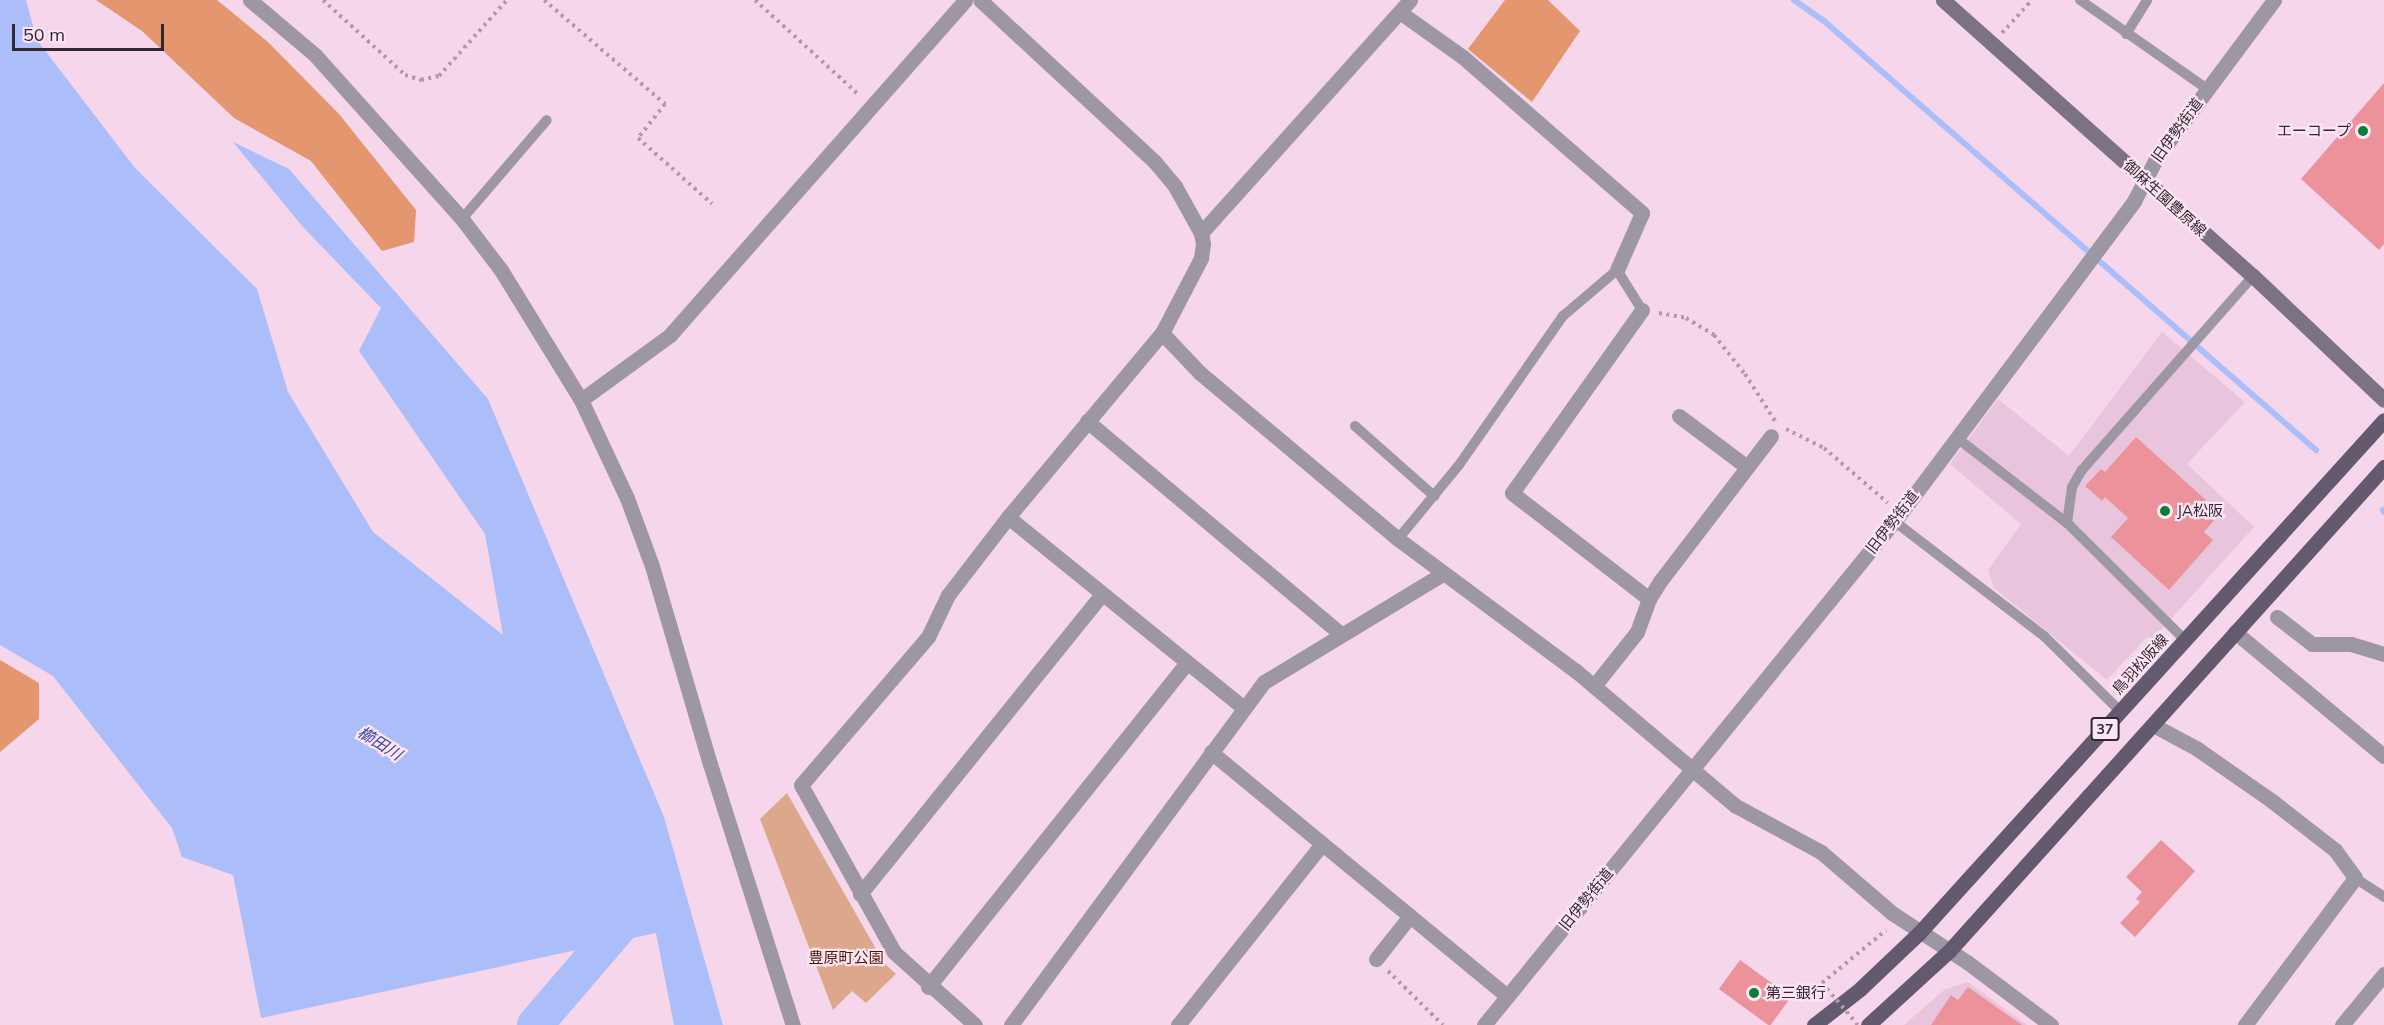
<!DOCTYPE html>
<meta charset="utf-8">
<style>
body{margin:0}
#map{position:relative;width:2384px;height:1025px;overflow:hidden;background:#f5d6ea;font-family:Mulish,"Noto Sans JP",sans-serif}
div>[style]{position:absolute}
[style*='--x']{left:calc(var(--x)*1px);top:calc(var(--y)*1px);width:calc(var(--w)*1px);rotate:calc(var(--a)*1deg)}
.built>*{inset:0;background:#e9c5dd}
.green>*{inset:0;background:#dda78c}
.forest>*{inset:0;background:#e4966e}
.water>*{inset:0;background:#acbefa}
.stream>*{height:6px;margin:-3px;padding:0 3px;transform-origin:3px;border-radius:3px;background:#acbefa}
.river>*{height:36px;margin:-18px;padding:0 18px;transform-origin:18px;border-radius:18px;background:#acbefa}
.building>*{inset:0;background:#ec929b;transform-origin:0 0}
.path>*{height:4px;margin-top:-2px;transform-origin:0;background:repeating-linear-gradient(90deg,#b199a9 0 3px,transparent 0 7.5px)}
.service>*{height:10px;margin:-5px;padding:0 5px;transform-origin:5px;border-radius:5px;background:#9c97a3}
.minor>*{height:15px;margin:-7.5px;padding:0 7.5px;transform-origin:7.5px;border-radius:7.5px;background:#9c97a3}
.secondary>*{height:15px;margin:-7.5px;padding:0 7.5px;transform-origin:7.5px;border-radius:7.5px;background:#7b7385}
.primary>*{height:15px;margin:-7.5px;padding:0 7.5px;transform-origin:7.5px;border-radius:7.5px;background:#645a70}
.path-bridge>*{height:4px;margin-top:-2px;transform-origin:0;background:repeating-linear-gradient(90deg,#b199a9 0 3px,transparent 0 7.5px)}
.dots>*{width:16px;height:16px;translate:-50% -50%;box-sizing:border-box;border:3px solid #fee5f5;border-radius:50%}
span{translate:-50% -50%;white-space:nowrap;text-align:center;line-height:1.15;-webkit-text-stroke:4.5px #fee5f5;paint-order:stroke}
.shield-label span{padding:2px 4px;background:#fee5f5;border:2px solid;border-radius:4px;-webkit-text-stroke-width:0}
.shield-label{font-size:14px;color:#33272f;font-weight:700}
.street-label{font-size:15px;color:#33272f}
.poi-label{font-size:15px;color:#33272f}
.right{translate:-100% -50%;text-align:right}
.left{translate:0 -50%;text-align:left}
.park-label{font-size:15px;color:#4a1a00}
.water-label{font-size:16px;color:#3a4aa0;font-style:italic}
.scale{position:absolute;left:12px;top:24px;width:152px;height:27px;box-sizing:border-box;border:3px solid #33272f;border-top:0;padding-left:8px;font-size:18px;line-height:21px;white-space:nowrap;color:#33272f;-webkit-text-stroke:4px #fee5f5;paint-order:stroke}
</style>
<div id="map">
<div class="built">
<i style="clip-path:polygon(2162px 332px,2245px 402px,2187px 464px,2254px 527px,2152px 640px,2148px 636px,2107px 680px,1994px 588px,1988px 570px,2021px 524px,1950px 464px,1998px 399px,2069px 456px)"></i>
<i style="clip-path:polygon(1968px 982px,2027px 1025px,1904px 1025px,1944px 990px)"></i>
</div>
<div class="green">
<i style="clip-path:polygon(787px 793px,884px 963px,896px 974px,866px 1003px,852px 991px,833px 1010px,760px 819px)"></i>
</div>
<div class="forest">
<i style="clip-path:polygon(96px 0,217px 0,268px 42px,339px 114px,416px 210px,414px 242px,382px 251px,311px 161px,234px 118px,142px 31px)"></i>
<i style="clip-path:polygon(1505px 0,1548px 0,1580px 31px,1532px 102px,1468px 49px)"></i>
<i style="clip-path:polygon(0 660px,39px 683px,39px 719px,0 752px)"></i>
</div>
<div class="water">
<i style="clip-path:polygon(0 0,26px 0,37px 40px,135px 168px,257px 289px,288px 392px,373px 532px,503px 635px,485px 534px,359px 351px,381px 308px,303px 227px,233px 142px,289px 169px,488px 399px,664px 817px,723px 1025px,674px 1025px,656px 933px,261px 1018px,233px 875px,182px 857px,172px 828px,53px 676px,0 645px)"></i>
</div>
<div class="stream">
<i style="--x:1794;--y:0;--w:37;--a:35"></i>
<i style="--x:1824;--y:21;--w:653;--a:41.09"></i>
<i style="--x:2383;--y:510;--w:2;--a:63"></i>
</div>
<div class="river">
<i style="--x:535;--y:1025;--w:157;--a:-49.4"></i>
</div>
<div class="building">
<i style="clip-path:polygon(2384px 83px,2384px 244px,2379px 250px,2301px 179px)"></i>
<i style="clip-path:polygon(2136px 437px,2207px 501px,2204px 505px,2217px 517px,2204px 532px,2213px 540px,2169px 590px,2111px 537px,2128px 518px,2105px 497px,2102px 501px,2085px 486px,2101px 469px,2105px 472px)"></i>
<i style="clip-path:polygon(2161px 840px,2195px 871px,2135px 937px,2120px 923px,2140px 902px,2136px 899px,2142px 892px,2126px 877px)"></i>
<i style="left:1740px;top:960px;width:63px;height:36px;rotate:36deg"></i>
<i style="clip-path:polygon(1968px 987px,2022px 1025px,1931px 1025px,1951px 995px,1958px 1000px)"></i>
</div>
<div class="path">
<i style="--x:323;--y:0;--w:111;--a:42.4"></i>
<i style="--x:405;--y:75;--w:17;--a:17"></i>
<i style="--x:421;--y:80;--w:18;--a:-13"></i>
<i style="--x:439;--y:76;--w:102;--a:-48.2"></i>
<i style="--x:544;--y:0;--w:160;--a:40.7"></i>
<i style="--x:665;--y:104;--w:43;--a:128.5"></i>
<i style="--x:638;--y:138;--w:99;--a:41.7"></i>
<i style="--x:755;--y:0;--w:142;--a:42.4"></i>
<i style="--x:2002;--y:33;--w:45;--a:-47.7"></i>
<i style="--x:1659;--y:313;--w:27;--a:10"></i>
<i style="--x:1686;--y:318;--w:33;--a:31"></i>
<i style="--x:1714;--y:335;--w:50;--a:51.5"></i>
<i style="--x:1745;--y:374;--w:56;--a:57.4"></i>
<i style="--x:1786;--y:429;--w:42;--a:26.6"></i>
<i style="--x:1824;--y:448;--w:84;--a:40.7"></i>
<i style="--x:1388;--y:971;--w:77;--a:44.5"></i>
<i style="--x:1822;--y:983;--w:83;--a:-39.6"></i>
</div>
<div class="service">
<i style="--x:2080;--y:0;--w:155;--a:35"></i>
<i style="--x:2126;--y:34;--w:40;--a:-58"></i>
<i style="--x:462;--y:219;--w:130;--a:-49.4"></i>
<i style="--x:1355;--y:426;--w:106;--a:41.5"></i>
<i style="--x:1957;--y:438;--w:139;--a:37.7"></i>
<i style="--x:1894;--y:521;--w:189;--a:37.5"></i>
<i style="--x:2044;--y:636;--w:108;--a:44.6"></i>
<i style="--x:1398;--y:539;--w:96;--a:-50.5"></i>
<i style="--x:1459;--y:465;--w:182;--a:-55.1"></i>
<i style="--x:1563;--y:316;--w:71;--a:-40.4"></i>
<i style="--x:1617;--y:270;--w:47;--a:58"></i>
<i style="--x:2185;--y:640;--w:166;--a:-135.2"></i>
<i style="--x:2067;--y:523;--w:36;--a:-82"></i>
<i style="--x:2072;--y:487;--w:20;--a:-60"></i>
<i style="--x:2082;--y:470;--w:259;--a:-48.6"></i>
<i style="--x:2355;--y:878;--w:35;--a:33"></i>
</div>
<div class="minor">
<i style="--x:250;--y:0;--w:85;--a:40.2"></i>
<i style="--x:315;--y:55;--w:220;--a:48.1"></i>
<i style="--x:462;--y:219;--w:64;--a:52.6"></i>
<i style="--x:501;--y:270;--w:153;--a:58.4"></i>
<i style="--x:581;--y:400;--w:108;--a:64.9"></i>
<i style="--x:627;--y:498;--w:72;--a:69.8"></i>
<i style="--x:652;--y:566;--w:206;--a:73.7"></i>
<i style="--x:710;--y:764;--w:274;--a:72.4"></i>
<i style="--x:1401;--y:13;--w:77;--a:35.5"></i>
<i style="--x:1464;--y:58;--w:236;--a:41"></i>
<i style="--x:1642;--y:213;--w:62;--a:113.7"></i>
<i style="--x:1201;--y:233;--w:313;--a:-48.1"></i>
<i style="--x:1642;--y:310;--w:224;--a:125.4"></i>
<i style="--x:1512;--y:493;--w:173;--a:37.7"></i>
<i style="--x:1162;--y:333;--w:55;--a:46.5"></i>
<i style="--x:1200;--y:373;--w:258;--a:40"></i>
<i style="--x:1398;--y:539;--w:222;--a:36.6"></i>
<i style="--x:1576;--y:671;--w:209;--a:40.2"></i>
<i style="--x:1736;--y:806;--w:97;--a:28.4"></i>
<i style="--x:1821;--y:852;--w:94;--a:40.7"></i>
<i style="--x:1892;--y:913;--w:90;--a:33.2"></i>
<i style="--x:1967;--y:962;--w:105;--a:36.9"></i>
<i style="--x:581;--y:400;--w:110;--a:-36.1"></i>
<i style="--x:670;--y:335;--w:446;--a:-48.6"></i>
<i style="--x:1679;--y:416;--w:85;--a:36.9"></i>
<i style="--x:1087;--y:421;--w:331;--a:40"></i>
<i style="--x:1008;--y:517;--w:302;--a:39"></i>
<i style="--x:2277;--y:617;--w:44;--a:37.6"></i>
<i style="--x:2312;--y:644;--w:39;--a:0"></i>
<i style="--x:2351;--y:644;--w:34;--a:17"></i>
<i style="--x:2235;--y:632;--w:194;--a:39.8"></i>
<i style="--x:1594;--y:686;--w:69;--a:-51.5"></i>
<i style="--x:1637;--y:632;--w:35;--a:-70"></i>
<i style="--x:1649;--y:599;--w:22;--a:-58"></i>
<i style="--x:1661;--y:580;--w:181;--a:-52.6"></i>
<i style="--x:2153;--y:725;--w:49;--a:28.1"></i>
<i style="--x:2196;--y:748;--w:93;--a:34.9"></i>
<i style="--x:2272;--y:801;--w:80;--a:37.9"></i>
<i style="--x:2335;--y:850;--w:34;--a:54"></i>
<i style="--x:2355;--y:878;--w:184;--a:126.8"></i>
<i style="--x:1211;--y:752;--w:384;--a:39.5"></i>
<i style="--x:860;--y:894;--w:384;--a:-51.1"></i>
<i style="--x:1376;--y:959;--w:55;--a:-51.7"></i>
<i style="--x:928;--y:987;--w:413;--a:-51.4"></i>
<i style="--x:975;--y:1025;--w:109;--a:-138"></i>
<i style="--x:894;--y:952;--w:191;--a:-119.1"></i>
<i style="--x:801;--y:785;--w:195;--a:-49.4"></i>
<i style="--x:928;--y:637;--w:47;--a:-64.5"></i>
<i style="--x:948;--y:595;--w:98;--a:-52.4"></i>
<i style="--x:1008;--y:517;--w:240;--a:-50.1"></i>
<i style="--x:1162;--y:333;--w:85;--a:-62.5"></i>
<i style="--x:1201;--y:258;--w:14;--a:-82"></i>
<i style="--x:1203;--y:244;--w:11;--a:-100"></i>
<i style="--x:1201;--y:233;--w:54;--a:-119"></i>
<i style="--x:1175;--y:186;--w:31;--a:-130"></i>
<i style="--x:1155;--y:162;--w:238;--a:-137.2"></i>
<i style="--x:1011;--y:1025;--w:426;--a:-53.6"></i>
<i style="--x:1264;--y:682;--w:207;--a:-31.2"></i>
<i style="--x:1178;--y:1025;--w:231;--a:-51.5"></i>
<i style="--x:1484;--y:1025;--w:659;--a:-50.85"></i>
<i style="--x:1900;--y:514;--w:391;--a:-53.2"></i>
<i style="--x:2134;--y:201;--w:50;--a:-62.4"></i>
<i style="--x:2157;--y:157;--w:196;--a:-53.3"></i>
<i style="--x:2342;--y:1025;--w:66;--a:-50.5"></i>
</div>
<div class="secondary">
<i style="--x:1943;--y:0;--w:415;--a:41.7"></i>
<i style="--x:2253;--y:276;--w:180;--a:43.4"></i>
</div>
<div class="primary">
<i style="--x:1814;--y:1025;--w:58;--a:-38"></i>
<i style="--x:1860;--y:989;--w:81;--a:-43.5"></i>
<i style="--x:1919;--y:933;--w:692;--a:-47.81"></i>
<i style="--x:1868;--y:1025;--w:110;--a:-42.4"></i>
<i style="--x:1949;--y:951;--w:651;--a:-48.05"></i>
</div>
<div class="path-bridge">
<i style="--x:1822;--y:983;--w:55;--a:49.4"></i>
</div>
<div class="dots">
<i style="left:2363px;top:131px;background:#047f38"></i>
<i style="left:2165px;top:511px;background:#047f38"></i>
<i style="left:1754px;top:993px;background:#047f38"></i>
</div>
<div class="shield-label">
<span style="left:2105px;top:729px">37</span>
</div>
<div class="street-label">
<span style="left:2177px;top:130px;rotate:-54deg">旧伊勢街道</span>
<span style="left:2165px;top:198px;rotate:42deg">御麻生園豊原線</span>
<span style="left:1892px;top:522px;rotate:-52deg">旧伊勢街道</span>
<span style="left:2140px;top:664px;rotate:-48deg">鳥羽松阪線</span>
<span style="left:1586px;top:899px;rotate:-51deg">旧伊勢街道</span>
</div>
<div class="poi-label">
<span class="right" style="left:2351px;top:131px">エーコープ</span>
<span class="left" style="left:2177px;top:511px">JA松阪</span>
<span class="left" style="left:1766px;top:993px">第三銀行</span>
</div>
<div class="park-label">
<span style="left:846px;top:958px">豊原町公園</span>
</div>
<div class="water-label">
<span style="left:380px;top:743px;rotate:32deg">櫛田川</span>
</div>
<div class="scale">50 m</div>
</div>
